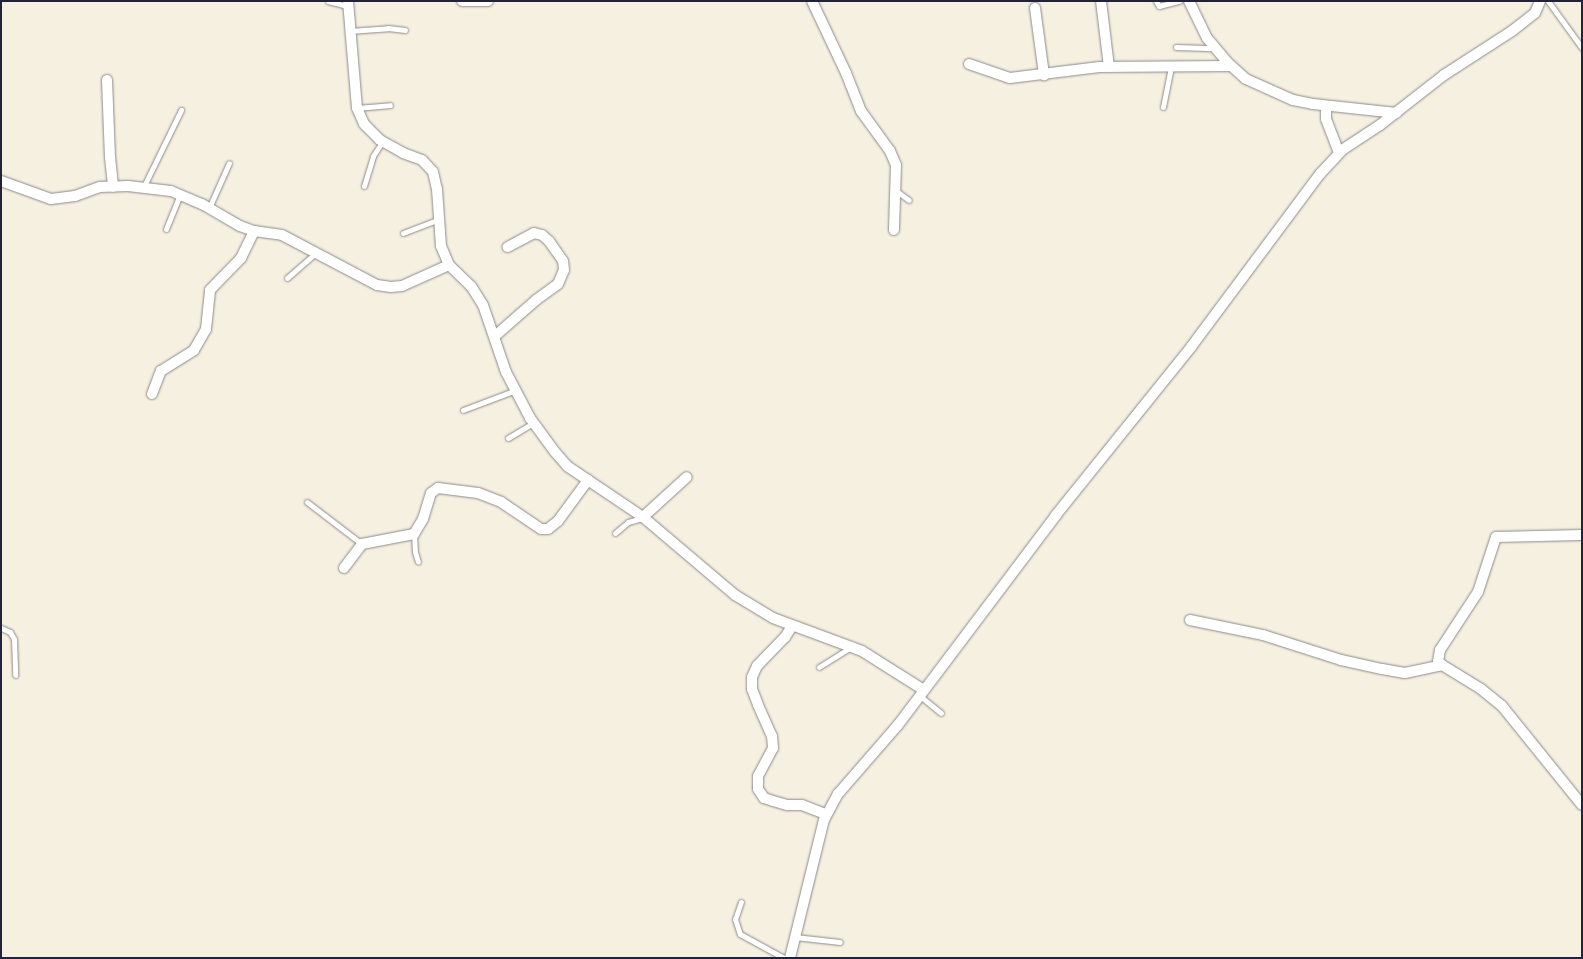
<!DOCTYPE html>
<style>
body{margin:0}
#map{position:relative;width:1583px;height:959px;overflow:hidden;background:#f5f0df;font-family:"Playpen Sans",sans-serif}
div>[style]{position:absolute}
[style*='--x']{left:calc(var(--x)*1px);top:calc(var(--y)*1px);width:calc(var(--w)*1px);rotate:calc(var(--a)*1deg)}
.roads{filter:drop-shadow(0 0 1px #8c898d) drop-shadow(0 0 1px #8c898d)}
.lane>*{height:5px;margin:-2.5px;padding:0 2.5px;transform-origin:2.5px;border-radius:2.5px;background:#fff}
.street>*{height:10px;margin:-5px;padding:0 5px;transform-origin:5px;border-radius:5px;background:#fff}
span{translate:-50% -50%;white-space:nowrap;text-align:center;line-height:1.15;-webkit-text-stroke:4.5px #fff;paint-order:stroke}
.frame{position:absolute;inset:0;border:2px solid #22223b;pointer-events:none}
</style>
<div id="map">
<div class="roads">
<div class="lane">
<i style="--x:328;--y:1;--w:20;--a:15"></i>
<i style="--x:1156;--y:1;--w:6;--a:59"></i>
<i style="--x:1159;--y:6;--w:21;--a:-14"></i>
<i style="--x:1548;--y:1;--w:58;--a:54.1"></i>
<i style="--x:349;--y:31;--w:39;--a:-4"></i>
<i style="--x:388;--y:28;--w:17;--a:7"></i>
<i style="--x:1176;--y:47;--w:38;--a:2"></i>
<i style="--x:1163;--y:107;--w:41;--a:-78.7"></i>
<i style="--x:357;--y:108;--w:33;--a:-5"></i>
<i style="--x:364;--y:186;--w:31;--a:-73"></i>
<i style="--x:373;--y:156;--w:17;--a:-57"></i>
<i style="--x:143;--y:188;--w:87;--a:-64"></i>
<i style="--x:895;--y:190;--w:17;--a:36"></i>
<i style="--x:209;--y:208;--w:49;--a:-66"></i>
<i style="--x:166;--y:229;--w:37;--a:-68"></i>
<i style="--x:403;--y:233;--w:39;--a:-21"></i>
<i style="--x:287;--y:278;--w:37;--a:-41"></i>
<i style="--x:463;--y:410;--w:57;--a:-20.7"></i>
<i style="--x:508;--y:438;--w:29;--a:-31"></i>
<i style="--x:307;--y:502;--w:69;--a:37.4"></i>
<i style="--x:615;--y:533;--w:17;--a:-40"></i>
<i style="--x:628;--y:522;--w:15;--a:-16"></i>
<i style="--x:414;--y:534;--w:18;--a:87"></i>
<i style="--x:415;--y:552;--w:10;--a:73"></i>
<i style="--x:1;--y:628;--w:10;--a:24"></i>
<i style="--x:10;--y:632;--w:8;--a:60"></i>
<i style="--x:14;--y:639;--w:36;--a:88"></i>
<i style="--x:819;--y:667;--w:38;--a:-32"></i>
<i style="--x:920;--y:696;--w:27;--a:39"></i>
<i style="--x:741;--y:902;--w:18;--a:109"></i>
<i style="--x:735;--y:919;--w:16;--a:72"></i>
<i style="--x:740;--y:934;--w:50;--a:28.6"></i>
<i style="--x:795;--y:937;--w:45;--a:6.3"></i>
</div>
<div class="street">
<i style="--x:348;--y:1;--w:107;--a:85.2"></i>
<i style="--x:357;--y:108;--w:17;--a:66"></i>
<i style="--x:364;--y:124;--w:23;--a:45"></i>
<i style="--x:380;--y:140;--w:26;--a:29"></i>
<i style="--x:403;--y:153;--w:20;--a:20"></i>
<i style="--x:422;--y:160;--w:16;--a:47"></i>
<i style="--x:433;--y:172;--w:17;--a:77"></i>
<i style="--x:437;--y:189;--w:57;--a:86"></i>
<i style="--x:441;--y:246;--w:21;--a:67"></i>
<i style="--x:449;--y:265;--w:30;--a:44"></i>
<i style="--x:471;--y:286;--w:22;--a:58"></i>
<i style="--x:483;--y:305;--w:71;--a:71.1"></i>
<i style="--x:506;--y:372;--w:52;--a:62.4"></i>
<i style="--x:530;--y:418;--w:42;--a:53.7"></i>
<i style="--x:555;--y:452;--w:18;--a:49"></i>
<i style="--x:567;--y:466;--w:92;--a:33.9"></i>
<i style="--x:643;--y:517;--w:121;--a:40.3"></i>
<i style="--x:735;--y:595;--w:44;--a:31.2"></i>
<i style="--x:773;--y:618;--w:95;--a:20.3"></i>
<i style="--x:862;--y:651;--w:73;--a:32.2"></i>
<i style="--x:462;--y:1;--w:26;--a:0"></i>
<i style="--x:812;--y:1;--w:80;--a:64.7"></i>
<i style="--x:846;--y:73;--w:41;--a:68.5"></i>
<i style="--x:861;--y:111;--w:49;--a:54.1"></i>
<i style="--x:890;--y:151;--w:15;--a:67"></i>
<i style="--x:896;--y:165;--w:65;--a:91.8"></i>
<i style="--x:1101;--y:1;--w:66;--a:83.1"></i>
<i style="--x:1189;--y:1;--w:41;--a:64.1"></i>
<i style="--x:1207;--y:38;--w:31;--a:50"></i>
<i style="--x:1227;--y:62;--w:25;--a:42"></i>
<i style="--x:1246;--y:79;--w:51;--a:24.1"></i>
<i style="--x:1293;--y:100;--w:20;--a:11"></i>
<i style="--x:1313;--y:104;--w:84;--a:6.1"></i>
<i style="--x:1035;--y:8;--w:68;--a:82.3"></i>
<i style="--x:969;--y:64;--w:43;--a:18.9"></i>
<i style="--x:1010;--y:78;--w:90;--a:-7"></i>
<i style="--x:1099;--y:67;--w:132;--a:-0.4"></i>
<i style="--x:107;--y:80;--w:77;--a:87.8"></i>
<i style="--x:110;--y:157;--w:30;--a:84"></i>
<i style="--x:1326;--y:106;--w:13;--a:90"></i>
<i style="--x:1326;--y:119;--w:36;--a:69"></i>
<i style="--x:1;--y:181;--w:53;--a:19.8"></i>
<i style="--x:51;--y:199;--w:24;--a:-7"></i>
<i style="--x:75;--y:196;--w:27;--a:-20"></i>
<i style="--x:100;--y:187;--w:28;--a:-2"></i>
<i style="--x:128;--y:186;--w:43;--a:6.6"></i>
<i style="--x:171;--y:191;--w:34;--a:23"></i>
<i style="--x:202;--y:204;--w:44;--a:30.1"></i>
<i style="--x:240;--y:226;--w:15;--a:20"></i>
<i style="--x:254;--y:231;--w:28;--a:8"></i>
<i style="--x:282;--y:235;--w:107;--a:27.8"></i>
<i style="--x:377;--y:285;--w:14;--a:8"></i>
<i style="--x:391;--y:287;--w:11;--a:-5"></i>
<i style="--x:402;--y:286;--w:51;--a:-24.1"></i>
<i style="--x:495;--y:336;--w:55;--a:-41.3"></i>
<i style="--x:536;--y:300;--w:27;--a:-36"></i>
<i style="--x:558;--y:284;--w:15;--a:-67"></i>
<i style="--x:564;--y:270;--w:9;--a:-96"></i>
<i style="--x:563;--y:261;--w:24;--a:-125"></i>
<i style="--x:549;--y:241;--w:9;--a:-139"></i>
<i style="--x:542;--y:235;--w:8;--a:-166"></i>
<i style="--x:534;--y:233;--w:30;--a:152"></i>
<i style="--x:152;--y:394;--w:25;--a:-69"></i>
<i style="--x:161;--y:371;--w:39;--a:-32"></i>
<i style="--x:194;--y:350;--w:24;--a:-60"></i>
<i style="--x:206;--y:329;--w:39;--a:-84"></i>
<i style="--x:210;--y:290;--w:45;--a:-45.9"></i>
<i style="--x:241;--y:258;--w:30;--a:-64"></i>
<i style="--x:643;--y:517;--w:59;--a:-42.3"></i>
<i style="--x:344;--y:568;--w:30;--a:-53"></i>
<i style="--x:362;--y:544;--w:53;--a:-10.9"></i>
<i style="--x:414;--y:534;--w:17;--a:-59"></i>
<i style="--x:423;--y:519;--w:27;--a:-73"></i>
<i style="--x:431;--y:493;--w:9;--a:-36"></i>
<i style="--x:438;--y:488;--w:40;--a:7.1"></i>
<i style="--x:478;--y:493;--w:25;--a:21"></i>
<i style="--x:501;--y:502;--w:48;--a:34"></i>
<i style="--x:541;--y:529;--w:7;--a:0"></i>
<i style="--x:548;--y:529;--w:13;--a:-39"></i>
<i style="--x:558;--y:521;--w:51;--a:-53.8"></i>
<i style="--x:1190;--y:620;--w:75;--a:11.6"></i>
<i style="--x:1263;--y:635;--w:82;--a:17.8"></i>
<i style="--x:1341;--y:660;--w:42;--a:12.4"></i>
<i style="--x:1382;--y:669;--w:23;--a:10"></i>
<i style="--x:1405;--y:673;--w:38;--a:-12"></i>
<i style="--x:1442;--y:665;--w:46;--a:31.6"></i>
<i style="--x:1481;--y:689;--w:27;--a:39"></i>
<i style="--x:1502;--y:706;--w:127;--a:51.1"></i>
<i style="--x:792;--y:626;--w:13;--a:122"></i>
<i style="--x:785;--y:637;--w:40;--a:134"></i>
<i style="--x:757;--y:666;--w:12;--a:114"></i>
<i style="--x:752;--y:677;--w:12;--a:90"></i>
<i style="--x:752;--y:689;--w:17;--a:69"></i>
<i style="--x:758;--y:705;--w:34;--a:66"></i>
<i style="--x:772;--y:736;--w:12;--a:85"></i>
<i style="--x:773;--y:748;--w:32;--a:118"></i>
<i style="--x:758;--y:776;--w:13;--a:90"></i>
<i style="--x:758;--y:789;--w:11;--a:56"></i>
<i style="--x:764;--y:798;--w:9;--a:18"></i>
<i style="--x:773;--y:801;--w:15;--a:16"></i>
<i style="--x:787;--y:805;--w:15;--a:0"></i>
<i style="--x:802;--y:805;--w:26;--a:21"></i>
<i style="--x:1442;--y:665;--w:5;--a:-143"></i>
<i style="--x:1438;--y:662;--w:12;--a:-81"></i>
<i style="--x:1440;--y:650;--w:69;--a:-56.8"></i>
<i style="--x:1478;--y:592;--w:58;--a:-71.9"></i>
<i style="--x:1496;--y:537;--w:86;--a:-1.3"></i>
<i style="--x:790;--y:958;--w:142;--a:-76.2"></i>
<i style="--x:824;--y:820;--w:30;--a:-62"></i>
<i style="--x:838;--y:794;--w:91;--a:-49"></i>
<i style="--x:898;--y:725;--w:263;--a:-53"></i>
<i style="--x:1056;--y:515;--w:216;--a:-51.2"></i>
<i style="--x:1191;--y:347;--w:216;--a:-53.3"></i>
<i style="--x:1320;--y:174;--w:33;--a:-47"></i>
<i style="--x:1342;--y:150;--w:45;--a:-33.3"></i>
<i style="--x:1380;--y:125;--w:81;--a:-38"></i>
<i style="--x:1444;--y:75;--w:81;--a:-32.9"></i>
<i style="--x:1512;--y:31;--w:29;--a:-38"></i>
<i style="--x:1535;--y:13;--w:13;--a:-67"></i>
</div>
</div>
<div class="frame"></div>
</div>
